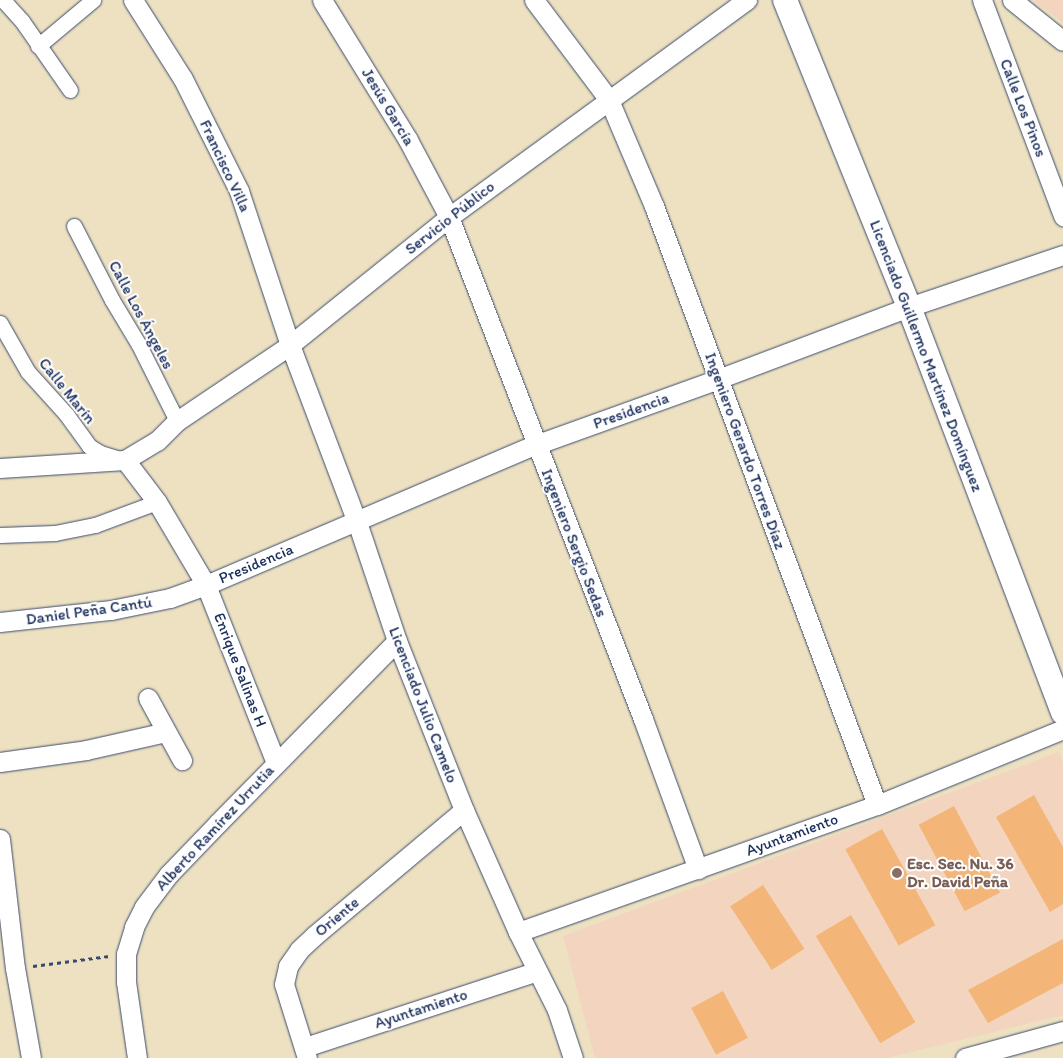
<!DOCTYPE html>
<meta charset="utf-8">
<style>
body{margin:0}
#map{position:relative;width:1063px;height:1058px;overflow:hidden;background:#ede1c1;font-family:Itim,sans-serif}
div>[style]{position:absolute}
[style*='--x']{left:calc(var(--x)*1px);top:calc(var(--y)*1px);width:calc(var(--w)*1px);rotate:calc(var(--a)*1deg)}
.built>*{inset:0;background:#f3d4bf}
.building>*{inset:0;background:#f3b578;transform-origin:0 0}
.path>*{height:3px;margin-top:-1.5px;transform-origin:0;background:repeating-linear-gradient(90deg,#3a4a6d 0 4px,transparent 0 8px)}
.roads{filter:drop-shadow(0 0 1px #3a4a6d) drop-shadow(0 0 1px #3a4a6d)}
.pedestrian>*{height:15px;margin:-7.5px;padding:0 7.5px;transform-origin:7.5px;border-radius:7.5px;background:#fff}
.minor>*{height:19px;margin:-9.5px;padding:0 9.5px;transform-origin:9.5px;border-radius:9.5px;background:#fff}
.tertiary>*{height:24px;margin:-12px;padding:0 12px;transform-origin:12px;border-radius:12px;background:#fff}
.dots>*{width:14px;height:14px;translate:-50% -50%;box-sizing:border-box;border:2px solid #fff;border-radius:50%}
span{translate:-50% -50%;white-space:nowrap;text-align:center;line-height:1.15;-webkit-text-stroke:4px #fff;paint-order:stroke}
.street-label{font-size:16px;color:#1b2f5e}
.education-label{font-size:16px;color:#785e54;font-weight:700}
.left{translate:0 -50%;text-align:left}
</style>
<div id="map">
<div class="built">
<i style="clip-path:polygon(1034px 0,1063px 0,1063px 23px)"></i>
<i style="clip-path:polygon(1059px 752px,1063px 763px,1063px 1015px,887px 1058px,595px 1058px,563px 936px)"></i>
</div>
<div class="building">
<i style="clip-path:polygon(1034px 795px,1063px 847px,1063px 904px,1050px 912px,996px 817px)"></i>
<i style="left:954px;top:806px;width:98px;height:40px;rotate:62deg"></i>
<i style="left:882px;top:829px;width:110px;height:42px;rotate:61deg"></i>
<i style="left:763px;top:885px;width:76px;height:39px;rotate:57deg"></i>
<i style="left:851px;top:915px;width:125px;height:41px;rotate:59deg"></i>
<i style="clip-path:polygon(1063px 939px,1063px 983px,988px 1023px,968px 990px)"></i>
<i style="left:723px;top:991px;width:53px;height:36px;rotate:62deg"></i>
</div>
<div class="path">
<i style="--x:33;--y:966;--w:77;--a:-7.5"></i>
</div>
<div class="roads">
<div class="pedestrian">
<i style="--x:3;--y:0;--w:28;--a:48"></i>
<i style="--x:22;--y:21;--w:84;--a:55.2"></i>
<i style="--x:38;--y:46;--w:72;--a:-39.9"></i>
<i style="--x:74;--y:226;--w:83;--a:62.8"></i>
<i style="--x:112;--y:300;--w:52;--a:59"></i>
<i style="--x:139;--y:345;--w:85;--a:63.4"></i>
<i style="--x:0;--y:323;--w:56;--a:60.3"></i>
<i style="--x:28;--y:372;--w:57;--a:47.9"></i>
<i style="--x:66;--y:414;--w:39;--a:54"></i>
<i style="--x:89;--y:446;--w:13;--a:32"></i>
<i style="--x:100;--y:453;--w:17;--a:17"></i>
<i style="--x:0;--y:535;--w:55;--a:-2.1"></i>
<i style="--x:55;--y:533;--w:41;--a:-11.3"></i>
<i style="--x:95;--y:525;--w:66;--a:-20.4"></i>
</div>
<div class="minor">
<i style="--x:133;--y:0;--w:93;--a:57.7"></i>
<i style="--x:183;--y:79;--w:125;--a:63.4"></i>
<i style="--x:239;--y:191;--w:162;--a:71.7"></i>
<i style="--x:290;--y:345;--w:189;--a:69.3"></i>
<i style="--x:357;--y:522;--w:126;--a:71.4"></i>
<i style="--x:397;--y:641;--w:182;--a:68.4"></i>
<i style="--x:464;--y:810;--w:133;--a:66.1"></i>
<i style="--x:518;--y:932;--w:87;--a:63.4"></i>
<i style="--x:557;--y:1010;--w:51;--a:71.6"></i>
<i style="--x:322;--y:0;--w:164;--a:58.4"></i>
<i style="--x:408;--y:140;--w:87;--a:62"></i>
<i style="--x:449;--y:217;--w:538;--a:68.87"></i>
<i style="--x:643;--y:719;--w:160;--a:69.9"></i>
<i style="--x:534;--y:0;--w:125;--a:53.1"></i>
<i style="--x:609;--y:100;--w:115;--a:67"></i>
<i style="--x:654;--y:206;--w:639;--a:69.58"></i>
<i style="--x:982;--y:0;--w:231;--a:69.4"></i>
<i style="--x:1012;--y:0;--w:65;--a:38.8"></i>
<i style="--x:0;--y:468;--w:125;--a:-3.7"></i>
<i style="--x:0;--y:622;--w:112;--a:-6.2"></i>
<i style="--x:111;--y:610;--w:60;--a:-11.5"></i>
<i style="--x:170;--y:598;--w:38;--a:-20"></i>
<i style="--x:206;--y:585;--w:358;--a:-23.1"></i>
<i style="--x:535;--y:445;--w:195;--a:-19.8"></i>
<i style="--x:718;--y:379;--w:204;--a:-20.7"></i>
<i style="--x:909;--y:307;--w:163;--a:-18.7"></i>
<i style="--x:148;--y:698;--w:71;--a:61.3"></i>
<i style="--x:0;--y:762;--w:87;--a:-7.9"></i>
<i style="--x:86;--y:750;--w:82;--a:-12.7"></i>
<i style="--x:276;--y:763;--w:191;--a:-111.5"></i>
<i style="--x:206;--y:585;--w:96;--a:-120.6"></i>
<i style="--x:157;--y:502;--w:53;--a:-127.3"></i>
<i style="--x:125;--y:460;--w:37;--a:-31"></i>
<i style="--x:157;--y:441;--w:28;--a:-45"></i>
<i style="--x:177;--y:421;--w:136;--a:-33.9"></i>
<i style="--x:290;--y:345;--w:204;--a:-38.8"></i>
<i style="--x:449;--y:217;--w:369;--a:-36.1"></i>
<i style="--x:0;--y:839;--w:130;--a:83.4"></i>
<i style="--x:15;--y:968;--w:91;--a:79.9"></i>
<i style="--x:518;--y:932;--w:381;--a:-19.5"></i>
<i style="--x:877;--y:805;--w:201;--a:-22.2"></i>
<i style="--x:305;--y:1047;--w:244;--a:-18.1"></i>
<i style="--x:137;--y:1058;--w:77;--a:-98.2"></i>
<i style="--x:126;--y:982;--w:28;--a:-90"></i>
<i style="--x:126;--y:954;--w:28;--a:-73"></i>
<i style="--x:134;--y:927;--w:22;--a:-63"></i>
<i style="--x:144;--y:907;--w:41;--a:-52.9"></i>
<i style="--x:169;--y:874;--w:71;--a:-46.1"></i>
<i style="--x:218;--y:823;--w:255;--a:-45.5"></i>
<i style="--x:307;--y:1058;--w:77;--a:-107.3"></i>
<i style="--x:284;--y:984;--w:18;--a:-77"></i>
<i style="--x:288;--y:966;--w:19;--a:-55"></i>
<i style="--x:299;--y:950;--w:22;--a:-43"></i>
<i style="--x:315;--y:935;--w:194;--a:-40"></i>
<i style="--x:965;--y:1058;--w:102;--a:-15.4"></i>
</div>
<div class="tertiary">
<i style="--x:785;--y:0;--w:331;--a:68"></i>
<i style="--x:909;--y:307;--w:434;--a:69.2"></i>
</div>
</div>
<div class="dots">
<i style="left:897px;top:873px;background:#8d6e63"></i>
</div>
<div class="street-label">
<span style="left:388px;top:107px;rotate:59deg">Jesús García</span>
<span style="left:1023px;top:108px;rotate:69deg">Calle Los Pinos</span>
<span style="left:225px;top:166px;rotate:65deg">Francisco Villa</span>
<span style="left:450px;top:218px;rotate:-38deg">Servicio Público</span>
<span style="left:141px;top:315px;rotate:62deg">Calle Los Ángeles</span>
<span style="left:926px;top:356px;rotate:69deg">Licenciado Guillermo Martínez Domínguez</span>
<span style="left:67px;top:391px;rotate:51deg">Calle Marín</span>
<span style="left:631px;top:411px;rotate:-20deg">Presidencia</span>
<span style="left:745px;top:451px;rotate:70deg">Ingeniero Gerardo Torres Díaz</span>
<span style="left:574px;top:543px;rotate:69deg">Ingeniero Sergio Sedas</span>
<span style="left:256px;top:564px;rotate:-23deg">Presidencia</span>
<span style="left:89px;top:611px;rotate:-8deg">Daniel Peña Cantú</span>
<span style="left:240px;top:670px;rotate:69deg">Enrique Salinas H</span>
<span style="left:423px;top:705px;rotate:69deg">Licenciado Julio Camelo</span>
<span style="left:215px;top:828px;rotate:-47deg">Alberto Ramírez Urrutia</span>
<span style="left:792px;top:835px;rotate:-20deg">Ayuntamiento</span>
<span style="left:337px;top:917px;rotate:-40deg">Oriente</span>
<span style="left:421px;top:1009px;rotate:-18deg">Ayuntamiento</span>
</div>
<div class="education-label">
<span class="left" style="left:907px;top:873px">Esc. Sec. Nu. 36<br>Dr. David Peña</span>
</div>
</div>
